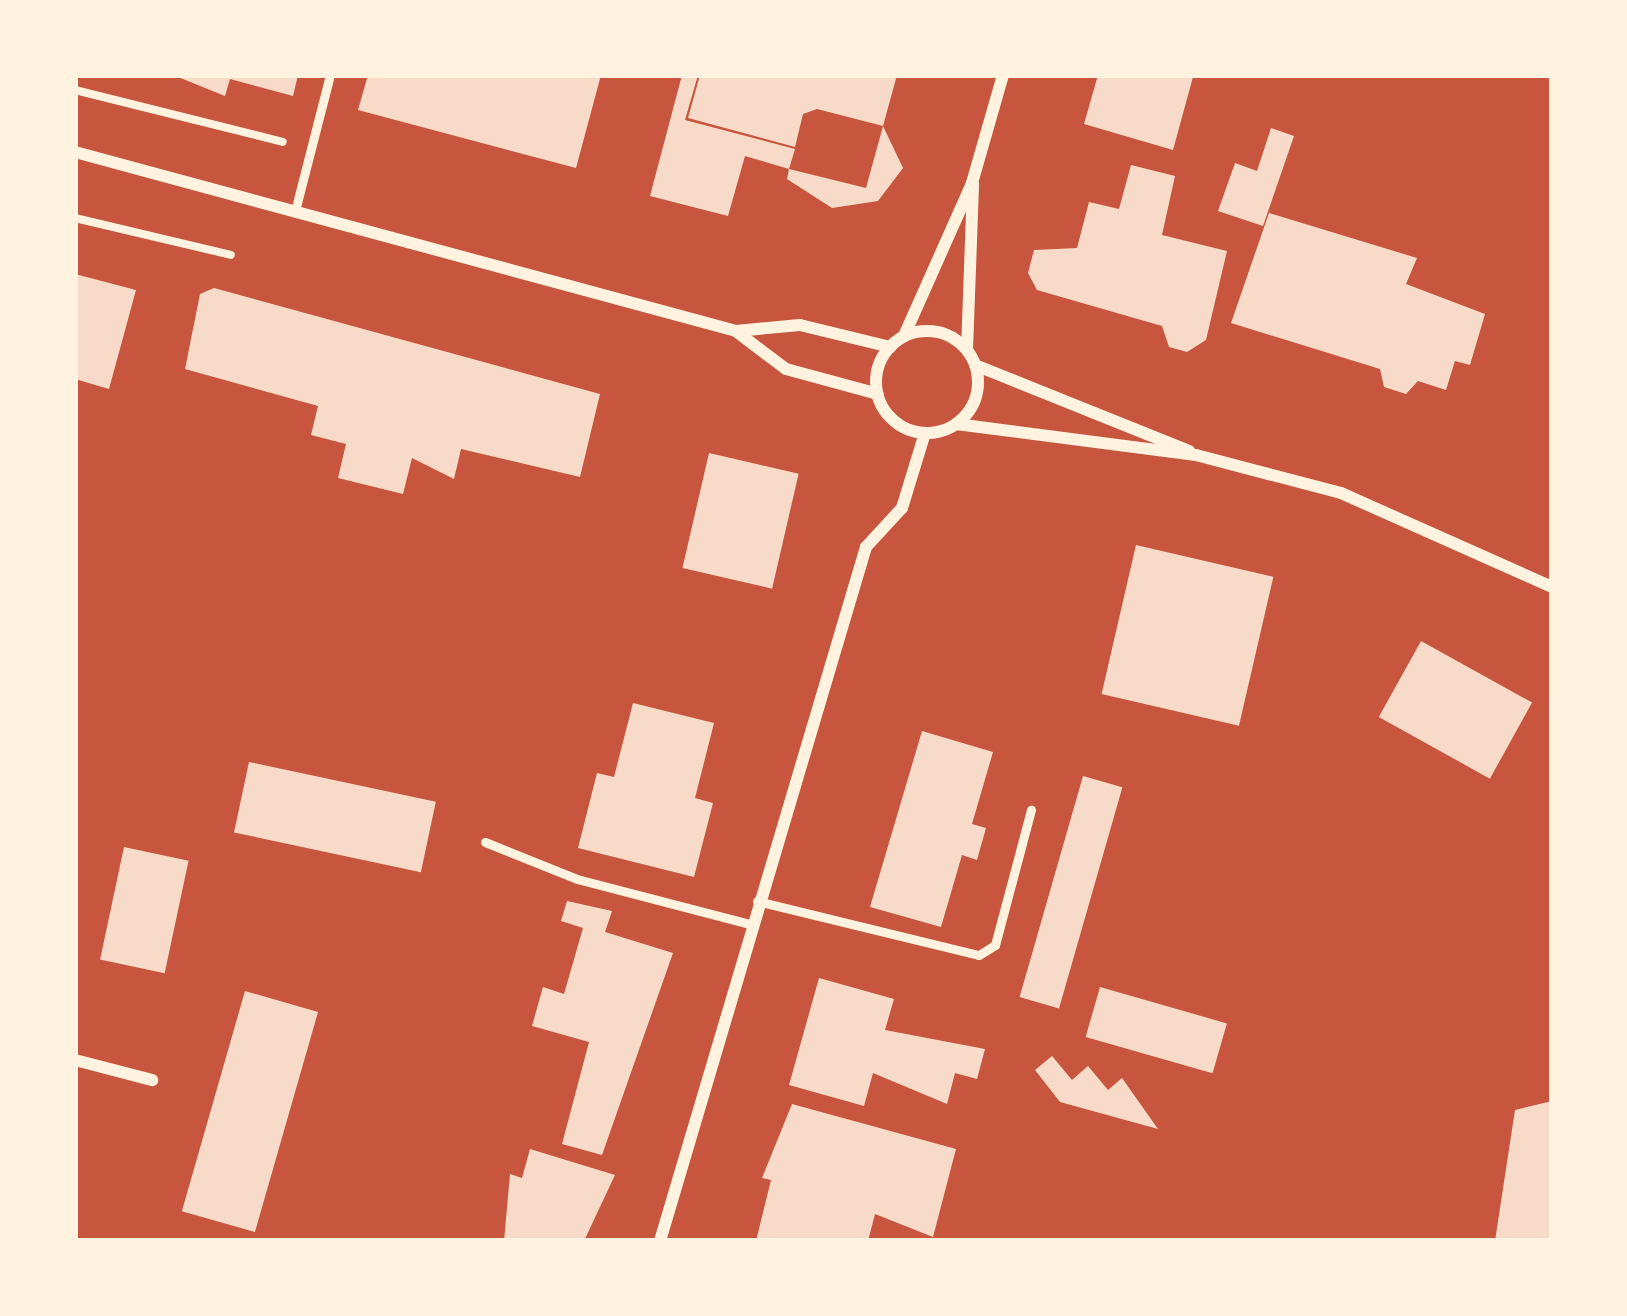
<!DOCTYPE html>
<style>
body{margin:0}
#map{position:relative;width:1627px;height:1316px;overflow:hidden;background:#c8553d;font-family:"Roboto Condensed",sans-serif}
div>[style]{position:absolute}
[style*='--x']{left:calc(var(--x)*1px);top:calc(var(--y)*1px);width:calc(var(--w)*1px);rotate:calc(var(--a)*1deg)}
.building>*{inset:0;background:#f7dbc8;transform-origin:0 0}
.path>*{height:8px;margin:-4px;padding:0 4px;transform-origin:4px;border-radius:4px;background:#fff3e0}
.service>*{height:9px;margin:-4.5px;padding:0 4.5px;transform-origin:4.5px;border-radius:4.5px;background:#fff3e0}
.minor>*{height:12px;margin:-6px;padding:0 6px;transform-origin:6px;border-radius:6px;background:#fff3e0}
.minor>.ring{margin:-6px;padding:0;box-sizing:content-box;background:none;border:12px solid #fff3e0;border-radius:50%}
span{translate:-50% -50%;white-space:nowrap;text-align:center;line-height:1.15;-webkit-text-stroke:12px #fff3e0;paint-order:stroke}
.frame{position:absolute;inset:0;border:78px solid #fff3e0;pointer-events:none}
</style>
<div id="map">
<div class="building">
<i style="clip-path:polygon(173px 75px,298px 75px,293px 96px,230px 79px,225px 96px)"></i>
<i style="clip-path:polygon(368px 75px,601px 75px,576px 168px,358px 110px)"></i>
<i style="clip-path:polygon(682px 75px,698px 75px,685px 120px,795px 149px,789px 169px,745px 156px,728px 216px,650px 196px)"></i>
<i style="clip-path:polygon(700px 75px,897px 75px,883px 126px,817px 109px,803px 114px,795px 147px,688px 118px)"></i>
<i style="clip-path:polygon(1098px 75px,1193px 77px,1173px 150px,1084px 124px)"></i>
<i style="clip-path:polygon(883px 126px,903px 168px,878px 201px,832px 208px,787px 179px,789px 169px,866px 188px)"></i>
<i style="clip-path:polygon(1271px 128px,1294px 136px,1263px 226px,1218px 211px,1235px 163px,1257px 171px)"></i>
<i style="clip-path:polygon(1131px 165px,1175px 176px,1162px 235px,1227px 251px,1206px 340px,1187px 352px,1169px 347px,1162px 326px,1037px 290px,1028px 273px,1034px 250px,1077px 248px,1089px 202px,1119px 209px)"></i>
<i style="clip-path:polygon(1269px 213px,1417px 258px,1406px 284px,1485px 314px,1470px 365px,1455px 361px,1446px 390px,1418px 381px,1406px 394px,1384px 387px,1380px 369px,1231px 323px)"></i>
<i style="clip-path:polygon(75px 274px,136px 290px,109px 389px,75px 379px)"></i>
<i style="clip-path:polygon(214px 288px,600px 394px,580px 477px,461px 449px,454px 479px,412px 458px,403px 494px,338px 478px,346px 444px,311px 435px,318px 406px,185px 369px,200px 294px)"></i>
<i style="left:709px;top:453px;width:92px;height:118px;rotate:13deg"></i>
<i style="left:1136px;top:545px;width:141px;height:153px;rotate:13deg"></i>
<i style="left:1421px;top:641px;width:127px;height:87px;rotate:29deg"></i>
<i style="clip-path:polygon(633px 703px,714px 723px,695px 798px,713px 803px,694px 877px,578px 848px,597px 773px,614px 777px)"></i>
<i style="clip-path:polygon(922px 731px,993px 752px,972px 824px,986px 828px,977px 860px,962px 855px,941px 927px,870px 907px)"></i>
<i style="left:249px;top:762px;width:191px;height:72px;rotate:12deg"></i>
<i style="left:1083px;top:776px;width:41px;height:230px;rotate:16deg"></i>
<i style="left:124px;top:847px;width:66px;height:115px;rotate:12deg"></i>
<i style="clip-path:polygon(567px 901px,612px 911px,605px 932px,673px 953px,602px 1155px,562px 1144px,589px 1042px,532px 1026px,543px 987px,564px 994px,583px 928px,561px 921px)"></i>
<i style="clip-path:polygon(819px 978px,894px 999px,885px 1030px,985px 1049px,977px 1079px,955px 1073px,947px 1104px,873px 1073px,864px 1106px,789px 1085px)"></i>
<i style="left:1100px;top:987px;width:132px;height:52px;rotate:16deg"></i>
<i style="left:245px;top:991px;width:76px;height:229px;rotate:16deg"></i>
<i style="clip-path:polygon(1052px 1056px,1072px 1080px,1088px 1066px,1108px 1090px,1122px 1078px,1158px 1129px,1060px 1102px,1035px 1070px)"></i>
<i style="clip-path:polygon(1552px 1101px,1552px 1241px,1495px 1241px,1515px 1110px)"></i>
<i style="clip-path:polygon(792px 1104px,956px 1149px,933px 1237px,875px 1214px,868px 1241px,756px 1241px,771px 1180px,762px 1178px)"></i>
<i style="clip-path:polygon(530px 1149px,615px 1175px,584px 1241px,504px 1241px,510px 1174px,522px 1178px)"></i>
</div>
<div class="path">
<i style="--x:75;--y:90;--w:214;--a:14"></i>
<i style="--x:75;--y:218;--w:160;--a:13.3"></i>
</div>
<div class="service">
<i style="--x:295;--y:211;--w:140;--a:-75.6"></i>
<i style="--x:485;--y:842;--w:99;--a:21.9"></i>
<i style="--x:577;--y:879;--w:179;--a:14.6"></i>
<i style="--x:757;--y:901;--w:228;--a:13.7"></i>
<i style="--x:979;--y:955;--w:19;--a:-32"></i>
<i style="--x:995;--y:945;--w:140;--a:-75.1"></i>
</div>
<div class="minor">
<i style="--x:75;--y:152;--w:685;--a:15.15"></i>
<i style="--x:736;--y:331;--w:64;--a:-5.4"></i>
<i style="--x:800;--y:325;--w:93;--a:13.7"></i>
<i class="ring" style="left:876px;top:331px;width:90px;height:90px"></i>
<i style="--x:737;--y:332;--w:61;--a:37.1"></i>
<i style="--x:786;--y:369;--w:95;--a:15.2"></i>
<i style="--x:904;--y:336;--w:167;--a:-66"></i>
<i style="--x:972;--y:183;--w:112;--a:-74"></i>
<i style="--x:967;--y:350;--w:166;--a:-87.9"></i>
<i style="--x:975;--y:365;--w:231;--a:21.9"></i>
<i style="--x:956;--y:424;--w:242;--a:7.4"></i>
<i style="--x:1196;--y:455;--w:150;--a:14.7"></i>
<i style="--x:1341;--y:493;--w:231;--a:24"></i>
<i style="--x:75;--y:1060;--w:80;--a:14.6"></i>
<i style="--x:660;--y:1241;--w:724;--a:-73.47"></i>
<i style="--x:866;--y:547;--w:53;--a:-47.3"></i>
<i style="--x:902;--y:508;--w:78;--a:-73"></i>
</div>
<div class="frame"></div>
</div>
